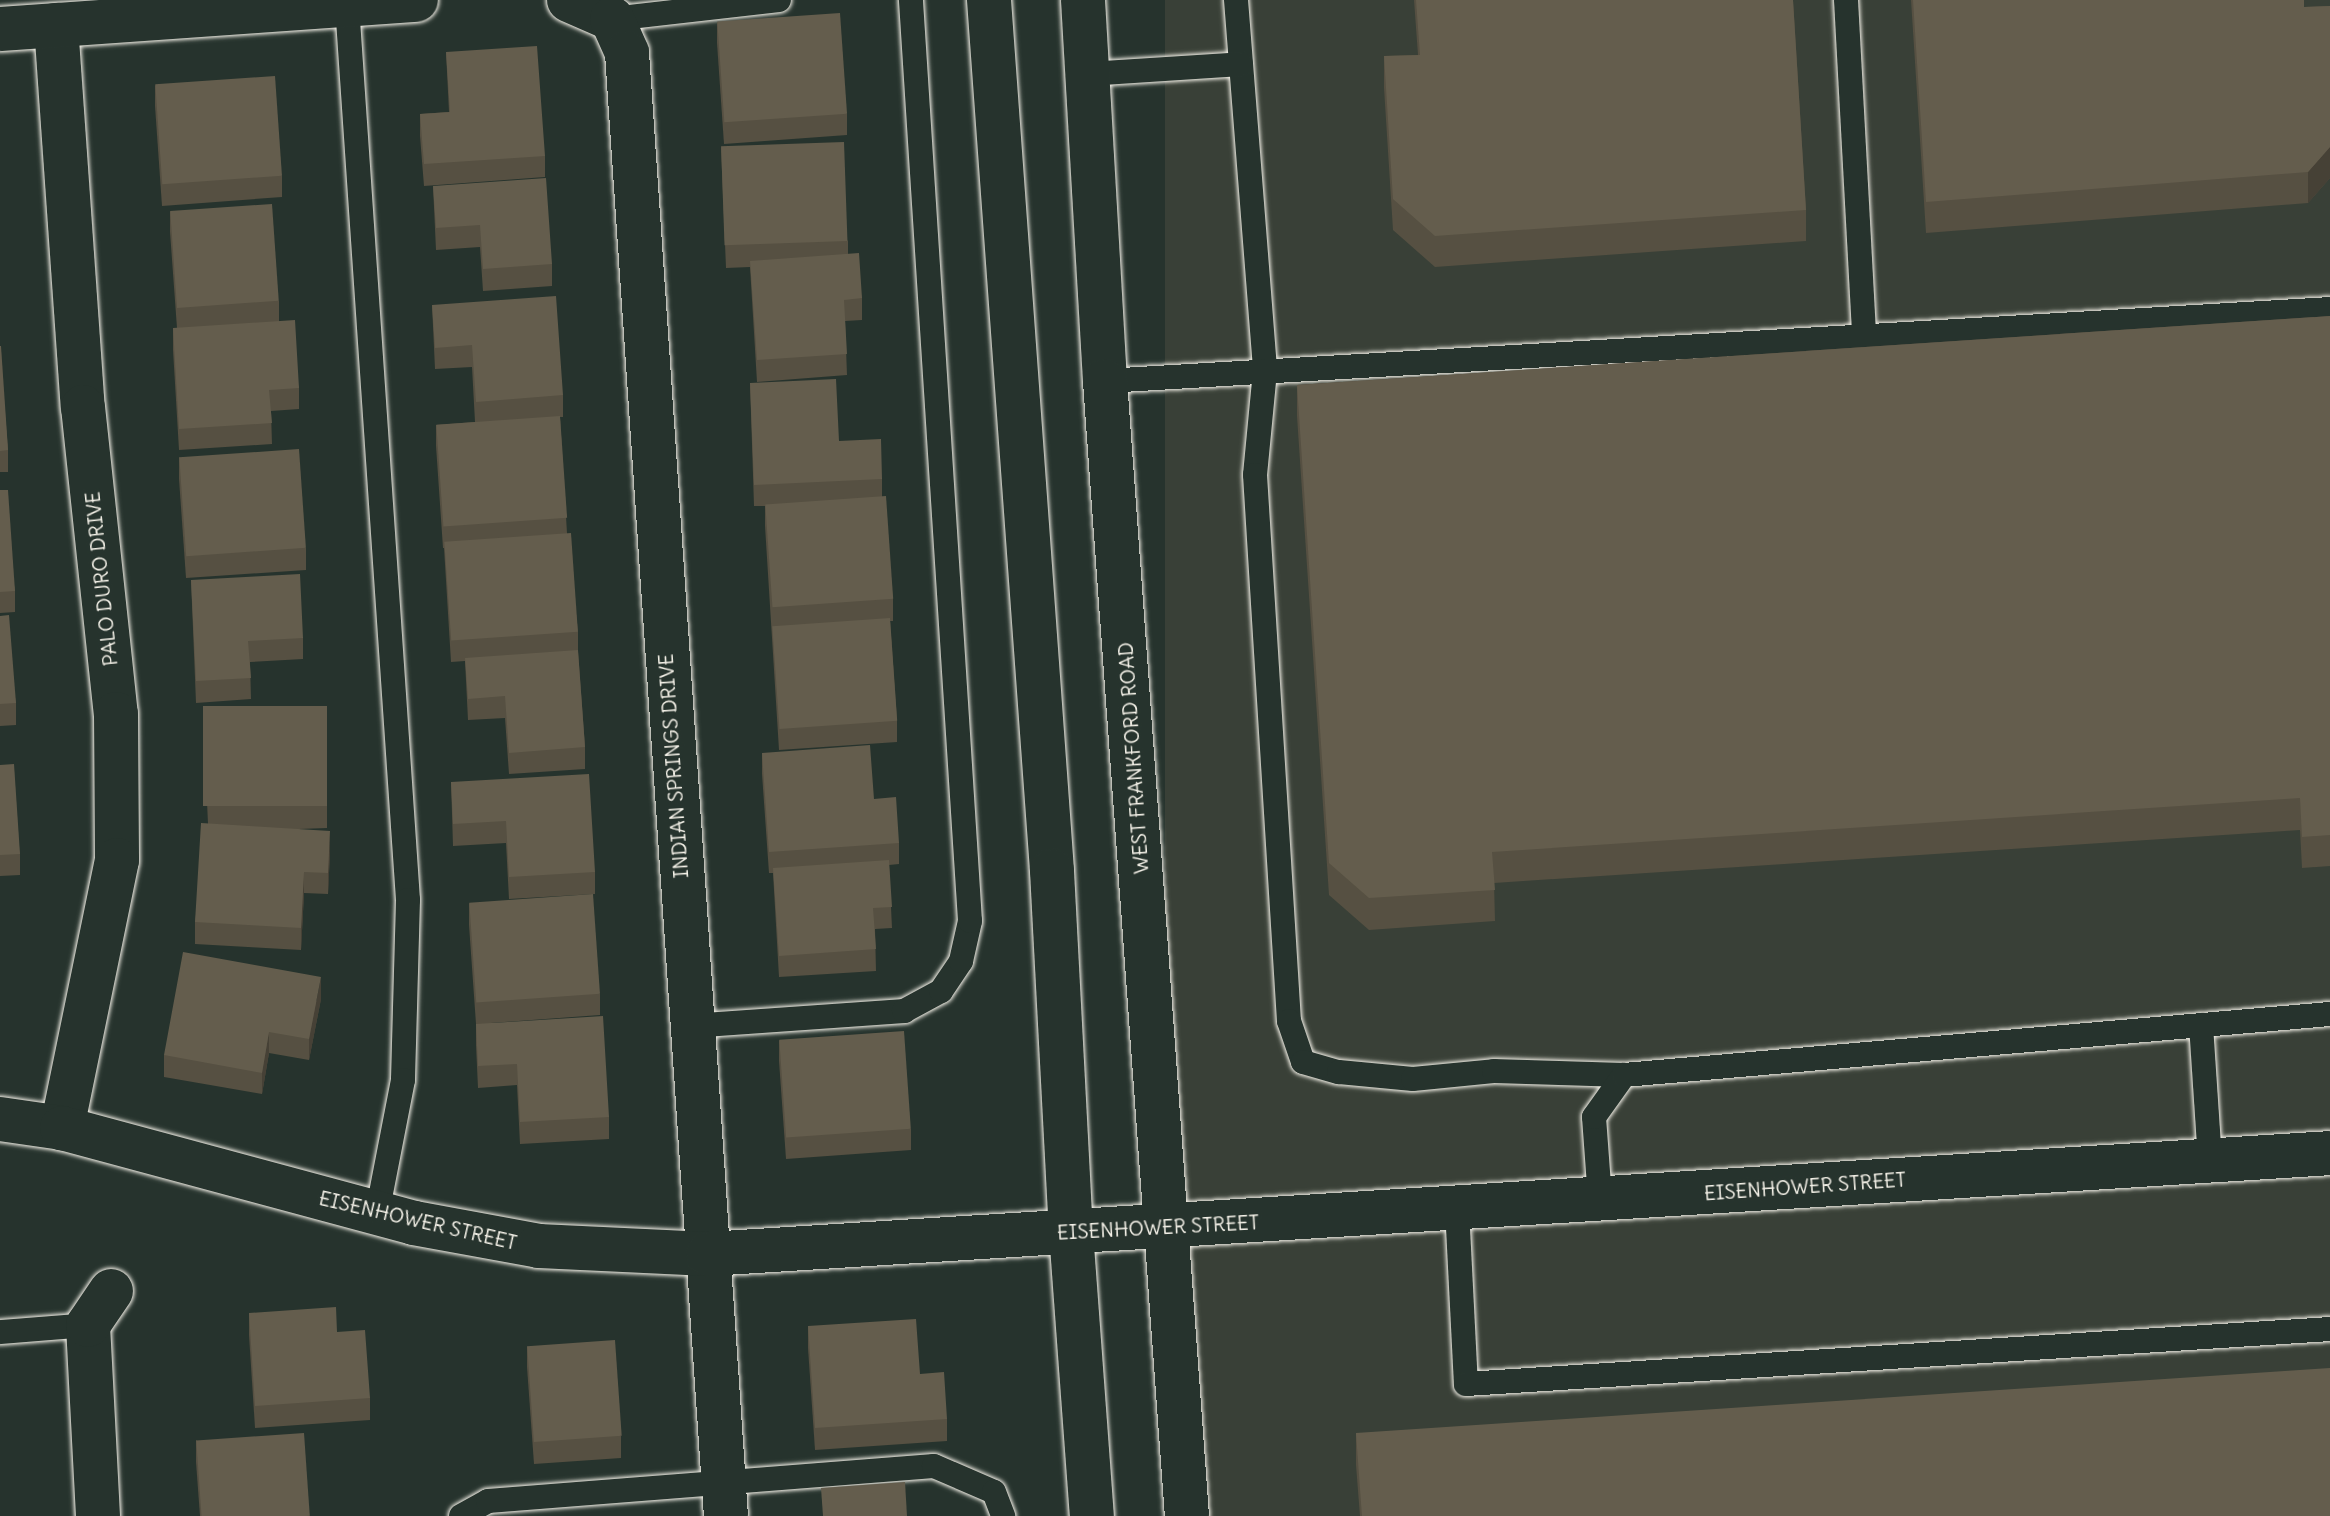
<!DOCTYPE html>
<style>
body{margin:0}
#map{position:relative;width:2330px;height:1516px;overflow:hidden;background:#26332d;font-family:Delius,sans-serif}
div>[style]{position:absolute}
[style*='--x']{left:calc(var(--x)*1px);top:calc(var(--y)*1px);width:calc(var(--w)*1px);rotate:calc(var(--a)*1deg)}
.built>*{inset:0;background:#394037;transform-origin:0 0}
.roads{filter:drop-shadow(0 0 2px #f4f1e8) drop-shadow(0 0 2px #f4f1e8)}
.lane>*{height:24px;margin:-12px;padding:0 12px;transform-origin:12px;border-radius:12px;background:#26332d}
.street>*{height:44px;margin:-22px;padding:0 22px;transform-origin:22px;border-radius:22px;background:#26332d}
.secondary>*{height:44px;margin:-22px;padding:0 22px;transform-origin:22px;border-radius:22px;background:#26332d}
.wall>*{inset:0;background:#565042}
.shaded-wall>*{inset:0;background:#464136}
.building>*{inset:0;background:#645d4d;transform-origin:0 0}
span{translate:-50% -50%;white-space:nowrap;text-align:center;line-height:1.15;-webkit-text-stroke:6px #26332d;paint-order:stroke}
.street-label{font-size:20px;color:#f4f1e8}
</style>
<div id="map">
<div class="built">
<i style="left:1165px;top:0;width:1165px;height:1520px"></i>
</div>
<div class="roads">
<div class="lane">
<i style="--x:1236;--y:0;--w:372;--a:85.5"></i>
<i style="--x:1265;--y:371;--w:104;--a:95.5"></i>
<i style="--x:1255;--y:475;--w:547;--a:86.44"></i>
<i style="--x:1289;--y:1021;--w:43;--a:71.1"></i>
<i style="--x:1303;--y:1062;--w:37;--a:16"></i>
<i style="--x:1339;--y:1072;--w:74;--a:5.4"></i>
<i style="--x:1413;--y:1079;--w:81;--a:-5.6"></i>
<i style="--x:1494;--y:1071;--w:130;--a:1.8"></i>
<i style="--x:1846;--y:0;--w:336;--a:86.9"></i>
<i style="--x:347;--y:5;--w:897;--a:86.1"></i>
<i style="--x:408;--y:900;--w:180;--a:91.6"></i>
<i style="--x:403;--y:1080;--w:136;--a:101"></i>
<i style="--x:612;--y:19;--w:168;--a:-6.5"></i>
<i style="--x:1088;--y:74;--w:153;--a:-3.7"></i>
<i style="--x:1105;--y:381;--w:1227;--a:-3.36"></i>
<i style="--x:2201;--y:1025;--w:135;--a:86.2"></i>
<i style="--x:690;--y:1026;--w:215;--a:-4"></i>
<i style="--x:904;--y:1011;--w:42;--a:-28.4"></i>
<i style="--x:941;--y:991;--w:36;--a:-56"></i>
<i style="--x:961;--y:961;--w:41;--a:-77.3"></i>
<i style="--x:970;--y:921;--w:923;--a:-93.67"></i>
<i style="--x:1600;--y:1199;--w:82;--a:-94.2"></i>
<i style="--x:1594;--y:1117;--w:52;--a:-54.5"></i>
<i style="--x:1624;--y:1075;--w:709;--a:-4.94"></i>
<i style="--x:1457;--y:1208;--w:176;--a:87.1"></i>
<i style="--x:1466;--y:1384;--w:866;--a:-3.64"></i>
<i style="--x:0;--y:1332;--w:88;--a:-4.5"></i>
<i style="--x:461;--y:1516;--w:31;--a:-29"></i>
<i style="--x:488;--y:1501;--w:447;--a:-4.5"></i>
<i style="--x:934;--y:1466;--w:65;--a:23.4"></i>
<i style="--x:994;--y:1492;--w:26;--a:69"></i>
</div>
<div class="street">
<i style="--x:569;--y:0;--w:47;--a:23.8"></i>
<i style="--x:612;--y:19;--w:37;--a:66"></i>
<i style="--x:627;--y:53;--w:1466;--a:86.13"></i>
<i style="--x:56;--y:25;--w:383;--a:86"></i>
<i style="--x:83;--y:407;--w:309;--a:83.9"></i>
<i style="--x:116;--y:714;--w:146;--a:89.6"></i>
<i style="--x:117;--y:860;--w:274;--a:101.6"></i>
<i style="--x:0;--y:29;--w:417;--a:-4"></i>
<i style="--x:98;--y:1516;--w:191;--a:-93"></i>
<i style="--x:88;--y:1325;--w:41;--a:-55.9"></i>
</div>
<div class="secondary">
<i style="--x:989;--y:0;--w:873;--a:85.86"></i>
<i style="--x:1052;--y:871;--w:361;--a:87"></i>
<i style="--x:1071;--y:1232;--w:285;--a:85.8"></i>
<i style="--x:1083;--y:0;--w:382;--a:86.7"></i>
<i style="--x:1105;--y:381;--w:1138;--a:85.87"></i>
<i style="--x:0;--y:1119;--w:63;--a:8.3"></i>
<i style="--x:62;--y:1128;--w:365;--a:15.1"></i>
<i style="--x:414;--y:1223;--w:127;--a:10.4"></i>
<i style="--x:539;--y:1246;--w:169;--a:2.7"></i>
<i style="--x:708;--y:1254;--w:1625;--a:-3.56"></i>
</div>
</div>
<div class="wall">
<i style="clip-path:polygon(1414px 0,1793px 0,1806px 210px,1806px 241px,1435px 267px,1393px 230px,1384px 88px,1384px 56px,1418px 55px)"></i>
<i style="clip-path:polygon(1911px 0,2304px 0,2304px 7px,2330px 6px,2330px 178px,2308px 203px,1926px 233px)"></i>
<i style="clip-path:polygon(717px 22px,847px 114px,847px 135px,724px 144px,717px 43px)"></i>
<i style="clip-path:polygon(446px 52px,545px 156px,545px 177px,424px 186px,420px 136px,420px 114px,449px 112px)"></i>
<i style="clip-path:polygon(155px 85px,282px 176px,282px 197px,162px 206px,155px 106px)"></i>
<i style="clip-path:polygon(721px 147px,848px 241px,848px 254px,862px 298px,862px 320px,845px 321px,847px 375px,757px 382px,750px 267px,726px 268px)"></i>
<i style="clip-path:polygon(433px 186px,552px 264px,552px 286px,483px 291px,480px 247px,436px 250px)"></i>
<i style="clip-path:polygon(170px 211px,279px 301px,279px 321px,299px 388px,299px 409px,271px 411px,272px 444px,179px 450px,173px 350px,173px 328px,177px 328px,170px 232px)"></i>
<i style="clip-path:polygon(432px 305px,563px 395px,563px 417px,560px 417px,567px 533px,578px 632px,578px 652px,585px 747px,585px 769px,509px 774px,505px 718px,468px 720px,465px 661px,451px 662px,444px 548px,443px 548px,436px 446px,436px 425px,475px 422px,472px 367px,435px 369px)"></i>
<i style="clip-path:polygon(2330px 316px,2330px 866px,2302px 868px,2300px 830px,1494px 883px,1495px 921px,1369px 930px,1329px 895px,1297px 416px,1297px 385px)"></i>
<i style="clip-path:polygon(0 346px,8px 450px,8px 472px,0 472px)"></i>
<i style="clip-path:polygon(750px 383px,839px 441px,882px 479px,882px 497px,893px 599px,893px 621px,890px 621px,897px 721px,897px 742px,779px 750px,765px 526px,765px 506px,754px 506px)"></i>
<i style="clip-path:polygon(179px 457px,306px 548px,306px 570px,186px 578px,179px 479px)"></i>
<i style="clip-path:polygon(0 490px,15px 591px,15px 612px,0 613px)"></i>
<i style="clip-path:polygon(191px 580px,303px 638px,303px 659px,250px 662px,251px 699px,196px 703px)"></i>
<i style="clip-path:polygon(0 616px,16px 703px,16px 725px,0 726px)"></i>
<i style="clip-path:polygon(327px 706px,327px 828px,299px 829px,330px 852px,328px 894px,304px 893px,301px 950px,195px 944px,195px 922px,208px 824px,203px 713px)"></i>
<i style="clip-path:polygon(762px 753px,874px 799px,899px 843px,899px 864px,889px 865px,892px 928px,875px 929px,876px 971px,779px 977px,773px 873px,769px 873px,762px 774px)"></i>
<i style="clip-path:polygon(0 765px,20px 854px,20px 875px,0 876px)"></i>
<i style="clip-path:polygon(451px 782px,595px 872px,595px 894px,509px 899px,506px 843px,453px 846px)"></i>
<i style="clip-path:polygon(469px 903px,600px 994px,600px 1015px,491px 1023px,609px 1117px,609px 1139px,520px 1144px,517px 1085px,478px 1088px,476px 1045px,476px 1024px,469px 925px)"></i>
<i style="clip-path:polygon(321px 999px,309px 1060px,269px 1053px,262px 1094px,164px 1077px,164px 1055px)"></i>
<i style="clip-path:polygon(779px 1040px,911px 1129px,911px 1150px,786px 1159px,779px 1061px)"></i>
<i style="clip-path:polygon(249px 1313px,337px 1332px,370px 1398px,370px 1420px,255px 1428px,249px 1335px)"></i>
<i style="clip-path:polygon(808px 1326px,920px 1374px,947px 1419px,947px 1441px,815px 1450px,808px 1348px)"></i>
<i style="clip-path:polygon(527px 1346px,621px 1436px,621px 1458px,534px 1464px,527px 1367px)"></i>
<i style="clip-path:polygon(1356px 1433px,2330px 1516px,1360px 1516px,1356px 1465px)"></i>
<i style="clip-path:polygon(196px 1440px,310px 1516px,200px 1516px,196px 1462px)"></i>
</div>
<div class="shaded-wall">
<i style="clip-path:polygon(2330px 147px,2330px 178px,2308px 203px,2308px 172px)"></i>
<i style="clip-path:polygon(330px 831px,330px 852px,328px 894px,328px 873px)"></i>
<i style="clip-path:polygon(304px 872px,304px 893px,301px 950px,301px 928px)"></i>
<i style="clip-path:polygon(321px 977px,321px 999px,309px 1060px,309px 1039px)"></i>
<i style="clip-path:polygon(269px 1032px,269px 1053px,262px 1094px,262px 1073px)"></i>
</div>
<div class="building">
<i style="clip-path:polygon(1416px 0,1793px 0,1806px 210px,1435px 236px,1393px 199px,1384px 56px,1420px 55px)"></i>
<i style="clip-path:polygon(1913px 0,2304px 0,2304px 7px,2330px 6px,2330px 147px,2308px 172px,1926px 202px)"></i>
<i style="left:840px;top:13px;width:101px;height:123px;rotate:86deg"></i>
<i style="clip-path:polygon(537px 46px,545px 156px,424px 164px,420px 114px,450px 112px,446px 52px)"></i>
<i style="left:275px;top:76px;width:100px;height:120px;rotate:86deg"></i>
<i style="left:844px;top:142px;width:99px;height:123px;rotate:88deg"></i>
<i style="clip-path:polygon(546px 178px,552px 264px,483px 269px,480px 225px,436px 228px,433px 186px)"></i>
<i style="left:272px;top:204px;width:97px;height:102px;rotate:86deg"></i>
<i style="clip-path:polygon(859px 253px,862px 298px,844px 300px,847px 354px,757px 360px,750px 261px)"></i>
<i style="clip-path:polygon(556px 296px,563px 395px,476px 402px,472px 345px,435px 348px,432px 305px)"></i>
<i style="clip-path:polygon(2330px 316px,2330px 835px,2302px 837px,2300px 798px,1492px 852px,1495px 890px,1369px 898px,1329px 863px,1297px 385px)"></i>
<i style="clip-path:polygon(295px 320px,299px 388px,269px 390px,272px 423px,179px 429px,173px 328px)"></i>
<i style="clip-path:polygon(0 346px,1px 346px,8px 450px,0 451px)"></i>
<i style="clip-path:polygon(836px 379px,839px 441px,881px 439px,882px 479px,754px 485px,750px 383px)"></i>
<i style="left:560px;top:416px;width:102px;height:124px;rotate:86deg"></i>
<i style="left:299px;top:449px;width:99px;height:120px;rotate:86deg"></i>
<i style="clip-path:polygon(0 490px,8px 490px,15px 591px,0 592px)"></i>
<i style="left:886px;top:496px;width:103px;height:121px;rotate:86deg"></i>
<i style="left:571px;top:533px;width:99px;height:127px;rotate:86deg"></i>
<i style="clip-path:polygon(300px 574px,303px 638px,248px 641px,251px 678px,196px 681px,191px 580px)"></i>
<i style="clip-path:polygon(9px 615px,16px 703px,0 704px,0 616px)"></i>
<i style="left:890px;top:618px;width:103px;height:118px;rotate:86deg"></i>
<i style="clip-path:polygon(578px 650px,585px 747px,509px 753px,505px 696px,468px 699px,465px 658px)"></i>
<i style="left:327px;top:706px;width:100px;height:124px;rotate:90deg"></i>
<i style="clip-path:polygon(870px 745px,874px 799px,896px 797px,899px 843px,769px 852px,762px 753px)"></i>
<i style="clip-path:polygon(14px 764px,20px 854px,0 855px,0 765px)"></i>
<i style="clip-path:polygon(589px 774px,595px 872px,509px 877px,506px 821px,453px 824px,451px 782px)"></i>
<i style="clip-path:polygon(201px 823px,330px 831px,328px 873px,304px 872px,301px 928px,195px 922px)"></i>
<i style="clip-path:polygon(889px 860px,892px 907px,873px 908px,876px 949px,779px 956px,773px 868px)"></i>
<i style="left:593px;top:894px;width:100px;height:124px;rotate:86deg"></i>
<i style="clip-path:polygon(183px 952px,321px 977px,309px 1039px,269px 1032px,262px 1073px,164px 1055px)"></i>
<i style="clip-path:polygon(603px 1016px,609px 1117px,520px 1122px,517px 1064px,478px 1066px,476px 1024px)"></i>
<i style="left:904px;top:1031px;width:98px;height:125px;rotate:86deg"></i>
<i style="clip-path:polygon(336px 1307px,337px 1332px,365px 1330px,370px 1398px,255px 1406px,249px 1313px)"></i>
<i style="clip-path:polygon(916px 1319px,920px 1374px,944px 1372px,947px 1419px,815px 1428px,808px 1326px)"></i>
<i style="left:615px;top:1340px;width:96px;height:88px;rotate:86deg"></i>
<i style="clip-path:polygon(2330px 1368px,2330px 1516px,1362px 1516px,1356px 1433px)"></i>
<i style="left:304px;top:1433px;width:83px;height:108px;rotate:86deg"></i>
<i style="clip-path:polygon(905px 1482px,907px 1516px,823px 1516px,821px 1488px)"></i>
</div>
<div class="street-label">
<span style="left:101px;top:579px;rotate:-96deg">PALO DURO DRIVE</span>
<span style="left:1133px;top:758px;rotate:-94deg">WEST FRANKFORD ROAD</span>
<span style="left:673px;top:766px;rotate:-94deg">INDIAN SPRINGS DRIVE</span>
<span style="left:1805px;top:1186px;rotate:-4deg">EISENHOWER STREET</span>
<span style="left:418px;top:1220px;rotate:13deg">EISENHOWER STREET</span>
<span style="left:1158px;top:1227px;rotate:-3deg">EISENHOWER STREET</span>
</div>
</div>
